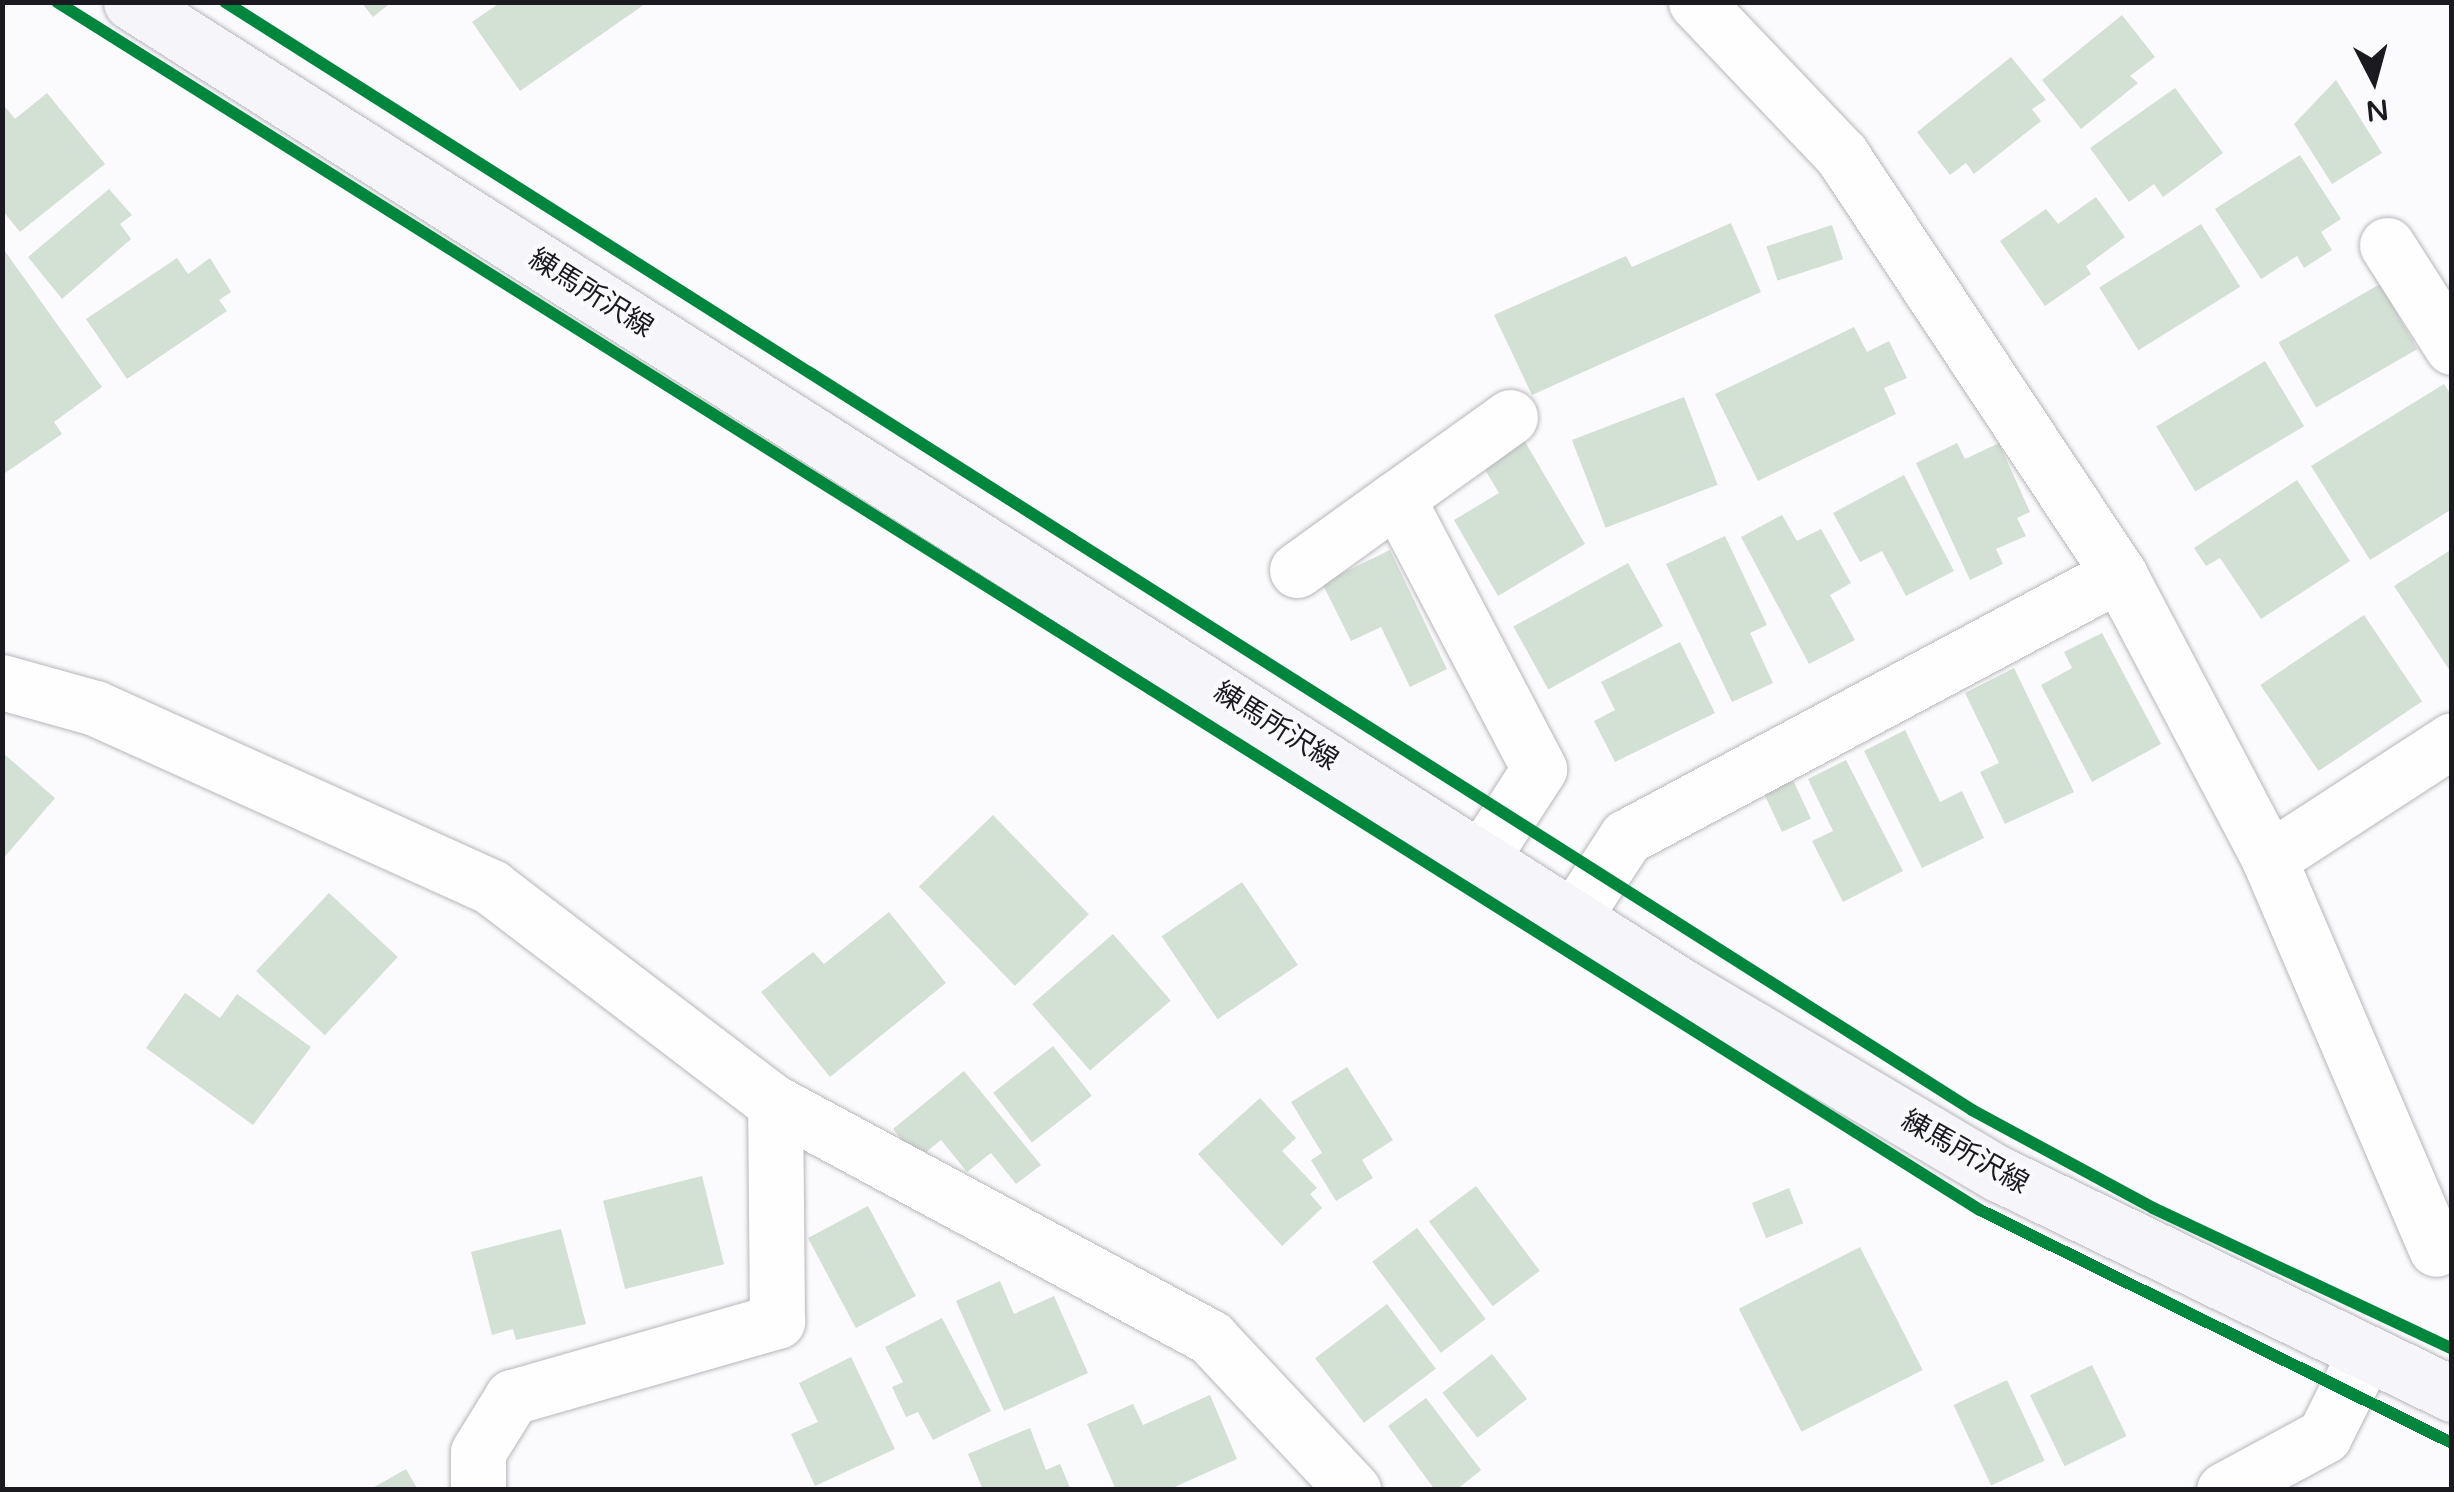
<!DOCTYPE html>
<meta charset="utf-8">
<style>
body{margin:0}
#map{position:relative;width:2454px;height:1492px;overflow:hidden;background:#fbfbfd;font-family:"Varela Round","Noto Sans JP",sans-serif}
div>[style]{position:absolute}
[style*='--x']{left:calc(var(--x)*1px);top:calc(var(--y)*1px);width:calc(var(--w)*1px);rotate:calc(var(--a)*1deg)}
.building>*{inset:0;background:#d3e0d4;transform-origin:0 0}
.roads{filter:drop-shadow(0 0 2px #b7b7bb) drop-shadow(0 0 2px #b7b7bb)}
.minor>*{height:55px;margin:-27.5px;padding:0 27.5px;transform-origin:27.5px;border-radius:27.5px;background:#fefeff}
.major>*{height:55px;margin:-27.5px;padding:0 27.5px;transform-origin:27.5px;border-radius:27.5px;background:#f5f5fa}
.cycleway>*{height:12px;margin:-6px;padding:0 6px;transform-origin:6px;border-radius:6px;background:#00873e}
span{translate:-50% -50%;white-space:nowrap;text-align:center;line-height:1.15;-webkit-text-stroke:8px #fafafe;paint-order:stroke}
.street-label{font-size:28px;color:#1b1a20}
.frame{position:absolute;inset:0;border:5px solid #1b1a20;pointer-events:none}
.north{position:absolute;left:2324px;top:30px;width:100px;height:100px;-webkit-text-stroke:8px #fafafe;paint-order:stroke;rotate:174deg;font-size:28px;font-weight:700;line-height:40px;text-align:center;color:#1b1a20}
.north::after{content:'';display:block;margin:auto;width:35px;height:45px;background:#1b1a20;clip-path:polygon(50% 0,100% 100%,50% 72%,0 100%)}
</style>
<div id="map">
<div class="building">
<i style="clip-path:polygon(361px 2px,392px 2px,373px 17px)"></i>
<i style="clip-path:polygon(501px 2px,648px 2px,520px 91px,472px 22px)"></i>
<i style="clip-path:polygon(2122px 15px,2155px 57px,2130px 76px,2138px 83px,2081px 129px,2042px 80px)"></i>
<i style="clip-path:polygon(2011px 57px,2046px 100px,2032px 109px,2041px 121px,1974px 174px,1966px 163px,1950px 175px,1917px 132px)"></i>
<i style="clip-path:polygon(2336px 80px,2382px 153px,2332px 184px,2294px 124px)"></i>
<i style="clip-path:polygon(2175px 88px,2223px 153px,2163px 197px,2154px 184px,2129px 202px,2090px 148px)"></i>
<i style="clip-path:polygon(47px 93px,105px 164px,20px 232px,2px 210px,2px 103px,15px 119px)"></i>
<i style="clip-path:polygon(2300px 155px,2341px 219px,2321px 232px,2332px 250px,2304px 268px,2297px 256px,2261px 279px,2215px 209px)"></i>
<i style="clip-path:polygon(109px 189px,132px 215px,120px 224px,131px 239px,62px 299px,28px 257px)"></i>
<i style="clip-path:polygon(2096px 197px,2125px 237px,2086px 266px,2091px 274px,2045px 306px,2000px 241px,2046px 209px,2058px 224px)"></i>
<i style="clip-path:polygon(1731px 223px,1761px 292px,1532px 395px,1494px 315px,1626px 256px,1632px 267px)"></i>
<i style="left:2201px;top:224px;width:74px;height:120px;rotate:58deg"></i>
<i style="left:1832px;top:225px;width:36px;height:69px;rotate:72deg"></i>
<i style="clip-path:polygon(2px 247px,102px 387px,54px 422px,62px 434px,2px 475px)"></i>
<i style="clip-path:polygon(177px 258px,188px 274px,210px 258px,231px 292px,219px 300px,227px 311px,127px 379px,86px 319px)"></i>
<i style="left:2380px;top:284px;width:75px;height:117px;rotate:60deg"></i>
<i style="clip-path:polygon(1854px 327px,1867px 352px,1889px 341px,1907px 378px,1884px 388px,1896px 414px,1758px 481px,1715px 394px)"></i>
<i style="left:2265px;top:361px;width:76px;height:127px;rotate:59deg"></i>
<i style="clip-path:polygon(2444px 384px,2452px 396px,2452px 509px,2370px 560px,2311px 466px)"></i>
<i style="left:1684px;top:397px;width:94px;height:120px;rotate:69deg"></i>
<i style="clip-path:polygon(1524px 440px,1585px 544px,1498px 596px,1454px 520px,1499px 493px,1482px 465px)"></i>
<i style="clip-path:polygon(1957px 443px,1965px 459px,1999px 443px,2030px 512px,2017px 518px,2026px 536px,1996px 549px,2003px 564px,1970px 580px,1916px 463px)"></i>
<i style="clip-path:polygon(1904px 475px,1954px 571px,1906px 596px,1882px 551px,1860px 562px,1833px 513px)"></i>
<i style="clip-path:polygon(2297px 480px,2350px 561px,2261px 619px,2220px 558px,2206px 566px,2194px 548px)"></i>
<i style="clip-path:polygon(1782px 515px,1797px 541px,1821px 529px,1851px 583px,1830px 595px,1855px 640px,1809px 664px,1741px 537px)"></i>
<i style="clip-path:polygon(1725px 536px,1767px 625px,1750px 633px,1773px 683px,1732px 702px,1666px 564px)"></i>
<i style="clip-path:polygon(2452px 549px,2452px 674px,2394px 586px)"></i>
<i style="clip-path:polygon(1390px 550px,1447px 669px,1410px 687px,1381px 627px,1351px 641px,1322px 583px)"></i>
<i style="left:1628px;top:563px;width:72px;height:131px;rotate:61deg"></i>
<i style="left:2364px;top:615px;width:104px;height:125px;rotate:56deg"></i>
<i style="clip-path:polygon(2102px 633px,2161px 744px,2092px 782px,2041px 685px,2072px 668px,2064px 652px)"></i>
<i style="clip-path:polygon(1680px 642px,1715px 713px,1615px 762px,1594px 721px,1615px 710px,1601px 682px)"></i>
<i style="clip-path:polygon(2014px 668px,2074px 792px,2005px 824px,1980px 772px,1999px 763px,1965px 693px)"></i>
<i style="clip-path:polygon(1905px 730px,1940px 802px,1962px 791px,1984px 838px,1922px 868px,1864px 751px)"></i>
<i style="clip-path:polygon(4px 754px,55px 798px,2px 860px,2px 756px)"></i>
<i style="clip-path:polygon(1846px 760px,1903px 871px,1843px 902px,1812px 841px,1833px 831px,1808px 779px)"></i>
<i style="left:1786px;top:765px;width:59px;height:32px;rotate:65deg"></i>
<i style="left:993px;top:815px;width:138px;height:103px;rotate:46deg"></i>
<i style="left:1242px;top:882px;width:100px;height:97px;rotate:56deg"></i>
<i style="left:329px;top:893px;width:94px;height:107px;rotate:43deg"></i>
<i style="clip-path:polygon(889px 912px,946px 983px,830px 1077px,761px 992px,813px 952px,824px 964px)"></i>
<i style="left:1113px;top:934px;width:88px;height:107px;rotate:49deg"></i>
<i style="clip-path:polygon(185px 993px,220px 1018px,237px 994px,311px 1047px,253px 1125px,146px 1048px)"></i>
<i style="left:1053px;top:1046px;width:63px;height:76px;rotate:52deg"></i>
<i style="clip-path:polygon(1347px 1067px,1393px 1140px,1362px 1160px,1373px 1178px,1336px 1201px,1311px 1160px,1322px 1153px,1291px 1102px)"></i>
<i style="clip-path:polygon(964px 1071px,1041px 1165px,1016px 1184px,991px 1153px,967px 1172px,941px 1140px,918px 1159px,893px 1129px)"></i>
<i style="clip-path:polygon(1260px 1098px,1296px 1138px,1282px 1151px,1317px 1188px,1310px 1194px,1322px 1208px,1282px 1246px,1198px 1154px)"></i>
<i style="left:702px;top:1176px;width:91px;height:102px;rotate:76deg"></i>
<i style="left:1476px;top:1186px;width:106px;height:59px;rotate:53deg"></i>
<i style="left:1789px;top:1188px;width:38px;height:40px;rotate:68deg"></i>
<i style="left:868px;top:1206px;width:102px;height:68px;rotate:62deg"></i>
<i style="left:1417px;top:1228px;width:114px;height:56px;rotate:53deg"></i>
<i style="clip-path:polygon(561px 1229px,586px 1324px,516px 1340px,513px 1329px,492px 1335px,471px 1252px)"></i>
<i style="left:1860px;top:1247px;width:138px;height:136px;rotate:63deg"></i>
<i style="clip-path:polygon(1000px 1281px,1014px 1314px,1054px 1296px,1088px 1373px,1004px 1411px,956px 1301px)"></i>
<i style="left:1387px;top:1304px;width:81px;height:90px;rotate:53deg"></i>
<i style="clip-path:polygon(942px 1318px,991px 1411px,933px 1440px,918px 1412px,906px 1417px,892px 1387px,903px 1382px,885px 1347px)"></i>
<i style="left:1492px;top:1354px;width:57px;height:63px;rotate:52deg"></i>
<i style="clip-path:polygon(851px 1357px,895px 1449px,815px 1486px,791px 1434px,818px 1422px,799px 1383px)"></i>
<i style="left:2092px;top:1365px;width:79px;height:69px;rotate:64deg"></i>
<i style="left:2007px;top:1380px;width:89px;height:59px;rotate:65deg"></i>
<i style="clip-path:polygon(1210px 1395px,1237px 1459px,1168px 1490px,1116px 1490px,1087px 1424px,1133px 1404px,1143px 1425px)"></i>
<i style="clip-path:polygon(1426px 1398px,1481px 1470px,1456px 1490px,1435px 1490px,1388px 1426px)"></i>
<i style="clip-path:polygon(1030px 1428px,1046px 1470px,1060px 1464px,1071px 1490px,983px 1490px,968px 1454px)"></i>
<i style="clip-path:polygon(406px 1469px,418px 1490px,369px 1490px)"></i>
</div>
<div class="roads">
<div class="minor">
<i style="--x:1696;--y:2;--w:210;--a:46.4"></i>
<i style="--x:1841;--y:154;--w:504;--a:56.5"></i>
<i style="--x:2119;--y:574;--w:322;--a:62.2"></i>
<i style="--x:2269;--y:859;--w:218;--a:-33"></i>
<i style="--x:2387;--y:245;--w:121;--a:57.5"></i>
<i style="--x:1397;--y:498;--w:139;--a:-35.6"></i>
<i style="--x:1297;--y:570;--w:123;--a:-35.8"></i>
<i style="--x:1397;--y:498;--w:306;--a:62.3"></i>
<i style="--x:1539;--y:769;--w:105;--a:122.9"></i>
<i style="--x:2;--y:682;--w:97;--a:15.6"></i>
<i style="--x:95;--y:708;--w:435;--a:24.3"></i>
<i style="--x:491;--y:887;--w:357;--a:37.3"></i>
<i style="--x:775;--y:1103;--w:495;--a:28.3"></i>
<i style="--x:1211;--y:1338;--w:208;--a:46.9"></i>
<i style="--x:2269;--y:859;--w:424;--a:66.8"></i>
<i style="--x:1573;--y:918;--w:97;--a:-56.8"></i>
<i style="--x:1626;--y:837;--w:559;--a:-28.08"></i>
<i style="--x:478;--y:1490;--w:38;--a:-90"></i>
<i style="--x:478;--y:1452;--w:65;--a:-58.3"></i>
<i style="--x:512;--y:1397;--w:276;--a:-16"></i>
<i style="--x:777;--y:1321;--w:218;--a:-90.5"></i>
<i style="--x:2224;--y:1490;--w:114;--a:-28.4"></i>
<i style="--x:2324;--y:1436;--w:92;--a:-63.4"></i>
</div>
<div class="major">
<i style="--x:131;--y:2;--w:1840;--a:32.41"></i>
<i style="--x:1684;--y:988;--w:366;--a:30.6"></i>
<i style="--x:1999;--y:1174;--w:504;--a:25.9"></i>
</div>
</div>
<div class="cycleway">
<i style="--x:57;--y:2;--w:2271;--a:32.14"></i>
<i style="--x:1980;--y:1210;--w:526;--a:26.27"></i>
<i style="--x:225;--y:2;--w:2069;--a:32.38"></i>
<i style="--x:1972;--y:1110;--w:206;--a:28.4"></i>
<i style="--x:2153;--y:1208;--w:331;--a:25.2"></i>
</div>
<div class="street-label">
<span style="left:591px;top:293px;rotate:32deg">練馬所沢線</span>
<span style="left:1276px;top:726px;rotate:32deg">練馬所沢線</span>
<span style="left:1965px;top:1152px;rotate:29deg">練馬所沢線</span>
</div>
<div class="frame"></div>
<div class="north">N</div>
</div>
